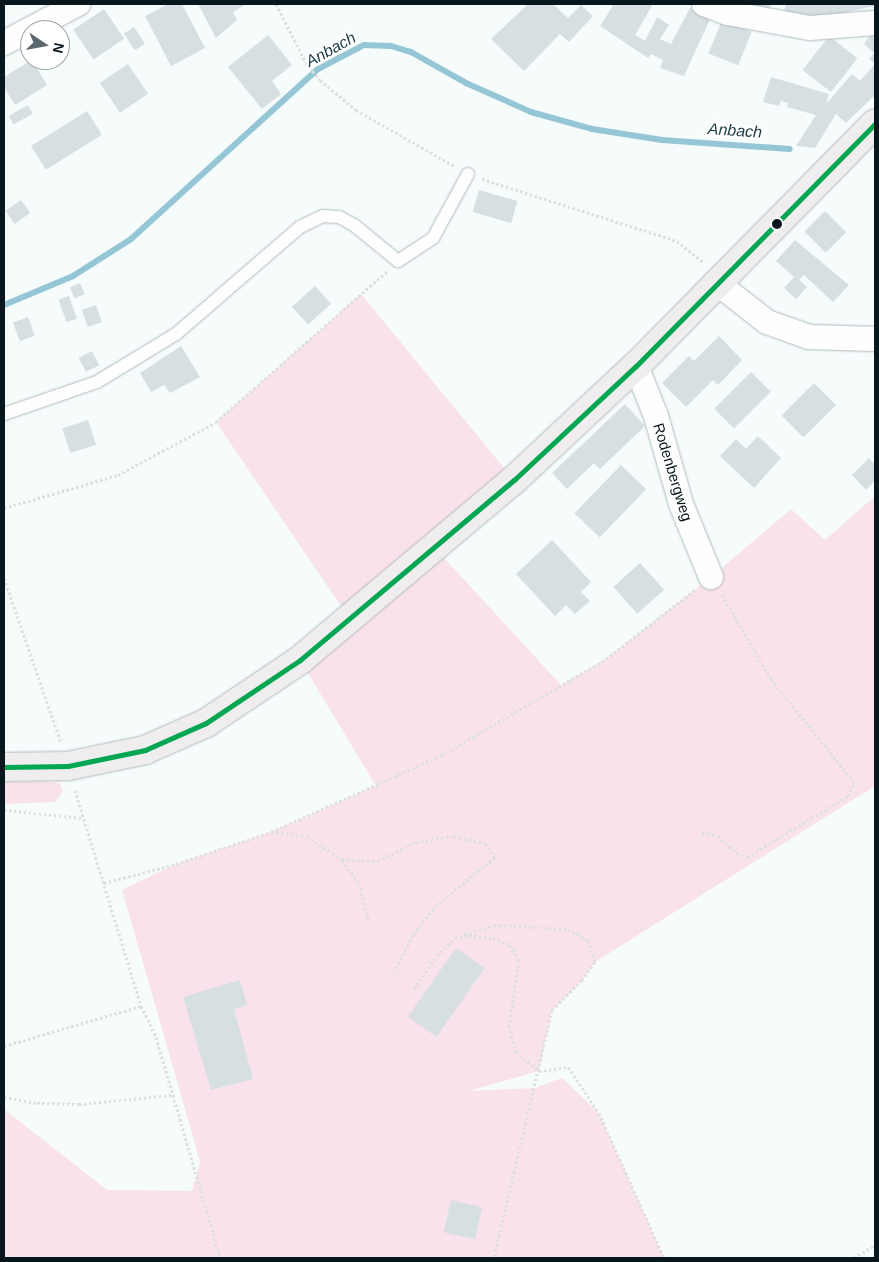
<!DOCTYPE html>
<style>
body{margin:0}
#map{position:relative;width:879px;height:1262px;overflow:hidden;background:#f6fbfc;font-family:Arial,sans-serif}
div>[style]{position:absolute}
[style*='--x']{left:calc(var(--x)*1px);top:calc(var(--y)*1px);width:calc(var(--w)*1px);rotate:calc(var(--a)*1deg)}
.green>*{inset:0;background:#fae2ec}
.stream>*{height:6px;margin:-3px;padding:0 3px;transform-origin:3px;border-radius:3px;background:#95c6d6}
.building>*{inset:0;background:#d6e0e3;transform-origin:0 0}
.path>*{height:3px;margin-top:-1.5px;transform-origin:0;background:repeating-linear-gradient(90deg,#dee0e0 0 2.5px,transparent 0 5px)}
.roads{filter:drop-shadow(0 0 1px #b1bbbe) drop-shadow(0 0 1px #b1bbbe)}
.service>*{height:12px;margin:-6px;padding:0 6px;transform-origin:6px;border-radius:6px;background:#fefeff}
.minor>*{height:24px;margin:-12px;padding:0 12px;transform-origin:12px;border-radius:12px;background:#fefeff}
.primary>*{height:28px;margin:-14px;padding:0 14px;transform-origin:14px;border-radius:14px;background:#f0edee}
.bus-1>*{height:5px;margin:-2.5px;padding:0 2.5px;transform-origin:2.5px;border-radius:2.5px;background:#00a651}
.dots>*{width:14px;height:14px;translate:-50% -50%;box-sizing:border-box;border:2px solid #fff;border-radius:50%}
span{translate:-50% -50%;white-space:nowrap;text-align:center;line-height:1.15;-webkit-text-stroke:5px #fff;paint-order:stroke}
.street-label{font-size:15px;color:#08171b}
.water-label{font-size:16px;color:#1b3c46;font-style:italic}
.frame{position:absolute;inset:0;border:5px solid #08171b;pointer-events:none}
.north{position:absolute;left:20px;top:20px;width:50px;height:50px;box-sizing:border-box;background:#fff;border:1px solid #9ca2a4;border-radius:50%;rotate:102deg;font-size:14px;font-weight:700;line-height:20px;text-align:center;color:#08171b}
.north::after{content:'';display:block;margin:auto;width:18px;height:22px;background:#5b676a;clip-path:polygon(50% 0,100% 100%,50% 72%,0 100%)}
</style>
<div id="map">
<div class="green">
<i style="clip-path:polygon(361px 294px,514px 480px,433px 546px,561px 685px,606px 659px,711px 577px,791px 509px,825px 540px,875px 496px,875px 786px,595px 962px,582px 980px,552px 1010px,539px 1071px,468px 1091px,535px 1088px,562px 1078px,599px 1113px,664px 1258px,4px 1258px,4px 1109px,107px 1190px,192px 1191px,200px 1161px,122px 890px,176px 864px,271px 832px,376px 786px,300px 660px,349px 618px,216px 422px)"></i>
<i style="clip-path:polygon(4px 781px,53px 782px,60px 784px,63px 791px,55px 802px,4px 804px)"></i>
</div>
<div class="stream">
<i style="--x:4;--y:305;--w:75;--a:-22.8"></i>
<i style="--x:73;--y:276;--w:69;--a:-32.5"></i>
<i style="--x:131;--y:239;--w:253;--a:-42.3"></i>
<i style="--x:318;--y:69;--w:52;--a:-27.6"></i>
<i style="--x:364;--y:45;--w:27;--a:2"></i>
<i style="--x:391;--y:46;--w:21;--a:17"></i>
<i style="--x:411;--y:52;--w:63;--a:29.4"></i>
<i style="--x:466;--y:83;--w:71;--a:24"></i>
<i style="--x:531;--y:112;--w:63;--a:15.6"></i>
<i style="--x:592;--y:129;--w:71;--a:8.9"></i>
<i style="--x:662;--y:140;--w:128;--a:4"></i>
</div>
<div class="building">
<i style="clip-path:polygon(168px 4px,182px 4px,205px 48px,171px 66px,145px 16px)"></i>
<i style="clip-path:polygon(198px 4px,247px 4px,233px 12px,237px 20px,216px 38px)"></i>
<i style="clip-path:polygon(528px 4px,553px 4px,568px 18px,581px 5px,593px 16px,569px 42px,560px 34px,524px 71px,491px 39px)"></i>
<i style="clip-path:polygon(614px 4px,653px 4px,635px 35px,645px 41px,657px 17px,669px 25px,660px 39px,671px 44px,690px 8px,711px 17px,684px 76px,660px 68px,663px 60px,651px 54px,648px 58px,600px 26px)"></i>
<i style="clip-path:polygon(744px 4px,771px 4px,768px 13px)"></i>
<i style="clip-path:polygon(786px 4px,875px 4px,875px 6px,819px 18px,784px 12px)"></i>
<i style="left:104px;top:9px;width:36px;height:37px;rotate:56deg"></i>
<i style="left:722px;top:20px;width:32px;height:36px;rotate:22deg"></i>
<i style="left:134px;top:27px;width:20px;height:12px;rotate:57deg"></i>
<i style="clip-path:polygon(875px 28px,875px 95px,846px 123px,836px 114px,815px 148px,796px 146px,816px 115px,787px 107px,788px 103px,781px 101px,779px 106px,763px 102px,771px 77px,829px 94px,826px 104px,852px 74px,860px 81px,875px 64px,869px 59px,874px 53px,864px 44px)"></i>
<i style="clip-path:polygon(268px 35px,292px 65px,272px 81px,281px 94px,262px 109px,228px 67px)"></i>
<i style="left:829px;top:36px;width:36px;height:43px;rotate:38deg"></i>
<i style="clip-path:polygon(32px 60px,47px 85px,15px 105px,4px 87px,4px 77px)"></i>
<i style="left:128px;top:64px;width:36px;height:34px;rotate:56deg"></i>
<i style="left:28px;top:105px;width:10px;height:22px;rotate:61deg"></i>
<i style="left:87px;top:111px;width:28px;height:66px;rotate:58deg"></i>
<i style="left:479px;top:190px;width:40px;height:23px;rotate:16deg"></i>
<i style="left:21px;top:200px;width:16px;height:19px;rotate:55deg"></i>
<i style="left:825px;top:211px;width:30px;height:29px;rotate:45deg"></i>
<i style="clip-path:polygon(795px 240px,849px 285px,833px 302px,804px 275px,799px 280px,807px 287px,796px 299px,784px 288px,794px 277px,776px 261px)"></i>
<i style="left:80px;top:283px;width:12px;height:11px;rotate:66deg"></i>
<i style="left:315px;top:286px;width:24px;height:31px;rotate:48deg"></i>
<i style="left:69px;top:296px;width:24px;height:11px;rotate:71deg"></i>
<i style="left:96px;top:305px;width:18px;height:15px;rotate:71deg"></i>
<i style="left:28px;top:317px;width:20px;height:16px;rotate:70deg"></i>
<i style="clip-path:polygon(719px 336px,742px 360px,718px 385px,713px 380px,686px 407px,662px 383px,689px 356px,694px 361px)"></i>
<i style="clip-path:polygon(181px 346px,200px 377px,170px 393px,164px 385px,151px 392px,140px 373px)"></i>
<i style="left:92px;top:351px;width:16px;height:15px;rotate:63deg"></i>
<i style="left:751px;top:372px;width:28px;height:52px;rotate:45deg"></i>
<i style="left:814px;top:383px;width:31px;height:46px;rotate:45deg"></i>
<i style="clip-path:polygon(625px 404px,645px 426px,600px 469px,594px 463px,567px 489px,552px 473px)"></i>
<i style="left:88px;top:420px;width:26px;height:27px;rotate:72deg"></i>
<i style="clip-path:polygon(758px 436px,781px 458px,754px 488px,720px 456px,736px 439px,746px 449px)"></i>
<i style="clip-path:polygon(869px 458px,875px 465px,875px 481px,866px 490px,852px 475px)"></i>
<i style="left:621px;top:465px;width:35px;height:67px;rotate:44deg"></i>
<i style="clip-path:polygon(552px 540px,591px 582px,581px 592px,590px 601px,575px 614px,566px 605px,555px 616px,516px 574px)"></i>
<i style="left:640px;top:563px;width:36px;height:36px;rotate:48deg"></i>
<i style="left:456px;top:948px;width:35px;height:84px;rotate:35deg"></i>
<i style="clip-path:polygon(240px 980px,247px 1005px,234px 1009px,253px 1079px,211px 1090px,183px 997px)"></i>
<i style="left:451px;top:1200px;width:32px;height:33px;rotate:13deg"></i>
</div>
<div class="path">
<i style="--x:276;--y:4;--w:66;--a:63"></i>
<i style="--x:306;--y:63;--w:22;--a:51"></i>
<i style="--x:320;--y:80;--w:47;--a:39.8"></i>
<i style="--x:356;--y:110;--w:113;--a:29.7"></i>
<i style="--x:482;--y:179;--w:205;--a:17.6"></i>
<i style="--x:677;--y:241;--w:35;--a:39"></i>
<i style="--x:4;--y:508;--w:119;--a:-16.1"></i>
<i style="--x:118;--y:475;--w:111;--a:-28.4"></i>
<i style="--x:216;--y:422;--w:228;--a:-41.4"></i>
<i style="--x:4;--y:578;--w:175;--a:70.9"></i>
<i style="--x:75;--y:790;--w:226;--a:73"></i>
<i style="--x:141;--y:1006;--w:34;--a:64"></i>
<i style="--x:156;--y:1037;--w:230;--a:73.8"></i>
<i style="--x:4;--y:810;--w:79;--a:5.8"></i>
<i style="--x:271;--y:832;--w:188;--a:-24.2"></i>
<i style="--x:442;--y:755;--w:190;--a:-30.3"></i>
<i style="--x:606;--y:659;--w:113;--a:-37.8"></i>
<i style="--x:702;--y:833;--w:16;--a:11"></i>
<i style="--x:718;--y:836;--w:25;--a:43"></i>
<i style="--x:736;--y:853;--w:12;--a:20"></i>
<i style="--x:747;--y:857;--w:118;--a:-31.1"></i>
<i style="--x:848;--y:796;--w:15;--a:-67"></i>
<i style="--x:854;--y:782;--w:132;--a:-128.9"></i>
<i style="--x:771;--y:679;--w:98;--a:-120"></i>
<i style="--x:342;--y:860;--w:36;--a:2"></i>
<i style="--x:378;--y:861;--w:42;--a:-26.6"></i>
<i style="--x:416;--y:842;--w:38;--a:-9"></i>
<i style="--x:454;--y:836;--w:32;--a:13"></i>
<i style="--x:485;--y:843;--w:17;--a:54"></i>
<i style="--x:495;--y:857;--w:75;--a:140.4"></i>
<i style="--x:437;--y:905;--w:38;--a:129"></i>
<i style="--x:413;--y:935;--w:41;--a:117.8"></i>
<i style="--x:104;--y:883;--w:74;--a:-14.8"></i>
<i style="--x:176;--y:864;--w:100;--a:-18.6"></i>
<i style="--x:271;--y:832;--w:36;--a:6"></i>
<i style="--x:307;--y:836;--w:42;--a:34.4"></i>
<i style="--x:342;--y:860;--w:29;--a:54"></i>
<i style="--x:359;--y:883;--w:41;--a:76"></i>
<i style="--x:464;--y:935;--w:29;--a:6"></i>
<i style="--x:493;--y:938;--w:18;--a:22"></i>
<i style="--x:510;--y:945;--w:17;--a:59"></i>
<i style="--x:519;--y:960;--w:67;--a:98.6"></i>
<i style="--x:509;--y:1026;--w:27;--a:75"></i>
<i style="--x:516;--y:1052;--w:30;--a:40"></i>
<i style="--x:539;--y:1071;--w:29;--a:-8"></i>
<i style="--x:568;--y:1067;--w:55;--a:56"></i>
<i style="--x:599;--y:1113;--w:159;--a:65.9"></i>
<i style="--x:414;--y:989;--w:40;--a:-55.1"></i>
<i style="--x:437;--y:956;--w:25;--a:-45"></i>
<i style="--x:455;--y:938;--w:41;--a:-18.4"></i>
<i style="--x:494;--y:925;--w:74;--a:3.1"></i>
<i style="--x:568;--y:929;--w:23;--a:29"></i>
<i style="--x:588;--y:940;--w:23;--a:72"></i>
<i style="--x:595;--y:962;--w:22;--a:126"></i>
<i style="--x:582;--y:980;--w:42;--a:135"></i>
<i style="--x:552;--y:1010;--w:255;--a:103.2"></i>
<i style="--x:4;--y:1046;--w:143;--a:-16.3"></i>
<i style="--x:4;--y:1097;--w:34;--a:10"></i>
<i style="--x:37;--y:1103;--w:42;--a:1.4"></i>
<i style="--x:79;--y:1104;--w:93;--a:-5.5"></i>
<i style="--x:854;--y:1258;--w:25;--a:-32"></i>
</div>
<div class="roads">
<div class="service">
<i style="--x:4;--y:414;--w:98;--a:-19"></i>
<i style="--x:97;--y:382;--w:92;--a:-31.3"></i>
<i style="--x:176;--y:334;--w:164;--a:-40.8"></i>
<i style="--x:300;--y:227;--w:25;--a:-26"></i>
<i style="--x:323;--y:216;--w:16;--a:4"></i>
<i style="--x:339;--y:217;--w:17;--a:28"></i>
<i style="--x:354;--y:225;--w:57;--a:39.3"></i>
<i style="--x:398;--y:261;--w:42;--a:-33.3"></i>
<i style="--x:433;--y:238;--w:73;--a:-61.3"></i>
</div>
<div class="minor">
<i style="--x:704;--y:4;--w:26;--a:21"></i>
<i style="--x:728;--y:13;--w:83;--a:10.4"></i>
<i style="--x:810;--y:28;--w:65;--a:-4.4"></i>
<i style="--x:4;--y:43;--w:84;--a:-27.8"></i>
<i style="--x:717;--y:283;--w:63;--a:38"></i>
<i style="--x:767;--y:322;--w:45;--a:19.7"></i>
<i style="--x:809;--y:337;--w:66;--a:1.7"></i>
<i style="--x:636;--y:366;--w:54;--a:68.2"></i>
<i style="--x:656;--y:416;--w:91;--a:74.1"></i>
<i style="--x:681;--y:504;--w:79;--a:67.7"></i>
</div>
<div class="primary">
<i style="--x:4;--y:767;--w:64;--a:-0.9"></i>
<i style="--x:68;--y:766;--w:79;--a:-11.7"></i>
<i style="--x:145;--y:750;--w:67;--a:-23.9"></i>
<i style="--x:206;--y:723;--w:113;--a:-33.8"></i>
<i style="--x:300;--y:660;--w:280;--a:-40.1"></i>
<i style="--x:514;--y:480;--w:167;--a:-43.1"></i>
<i style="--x:636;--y:366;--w:340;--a:-45.4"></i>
</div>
</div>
<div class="bus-1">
<i style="--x:4;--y:767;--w:64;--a:-0.9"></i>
<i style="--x:68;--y:766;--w:79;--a:-11.7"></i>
<i style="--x:145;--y:750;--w:67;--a:-23.9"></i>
<i style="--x:206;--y:723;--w:113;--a:-33.8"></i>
<i style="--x:300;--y:660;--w:280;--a:-40.1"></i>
<i style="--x:514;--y:480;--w:167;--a:-43.1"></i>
<i style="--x:636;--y:366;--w:340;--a:-45.4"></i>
</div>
<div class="dots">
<i style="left:777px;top:224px;background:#08171b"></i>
</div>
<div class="street-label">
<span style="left:673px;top:472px;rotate:73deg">Rodenbergweg</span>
</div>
<div class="water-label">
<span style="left:331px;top:50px;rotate:-29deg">Anbach</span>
<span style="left:735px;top:131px;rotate:4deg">Anbach</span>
</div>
<div class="frame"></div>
<div class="north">N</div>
</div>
